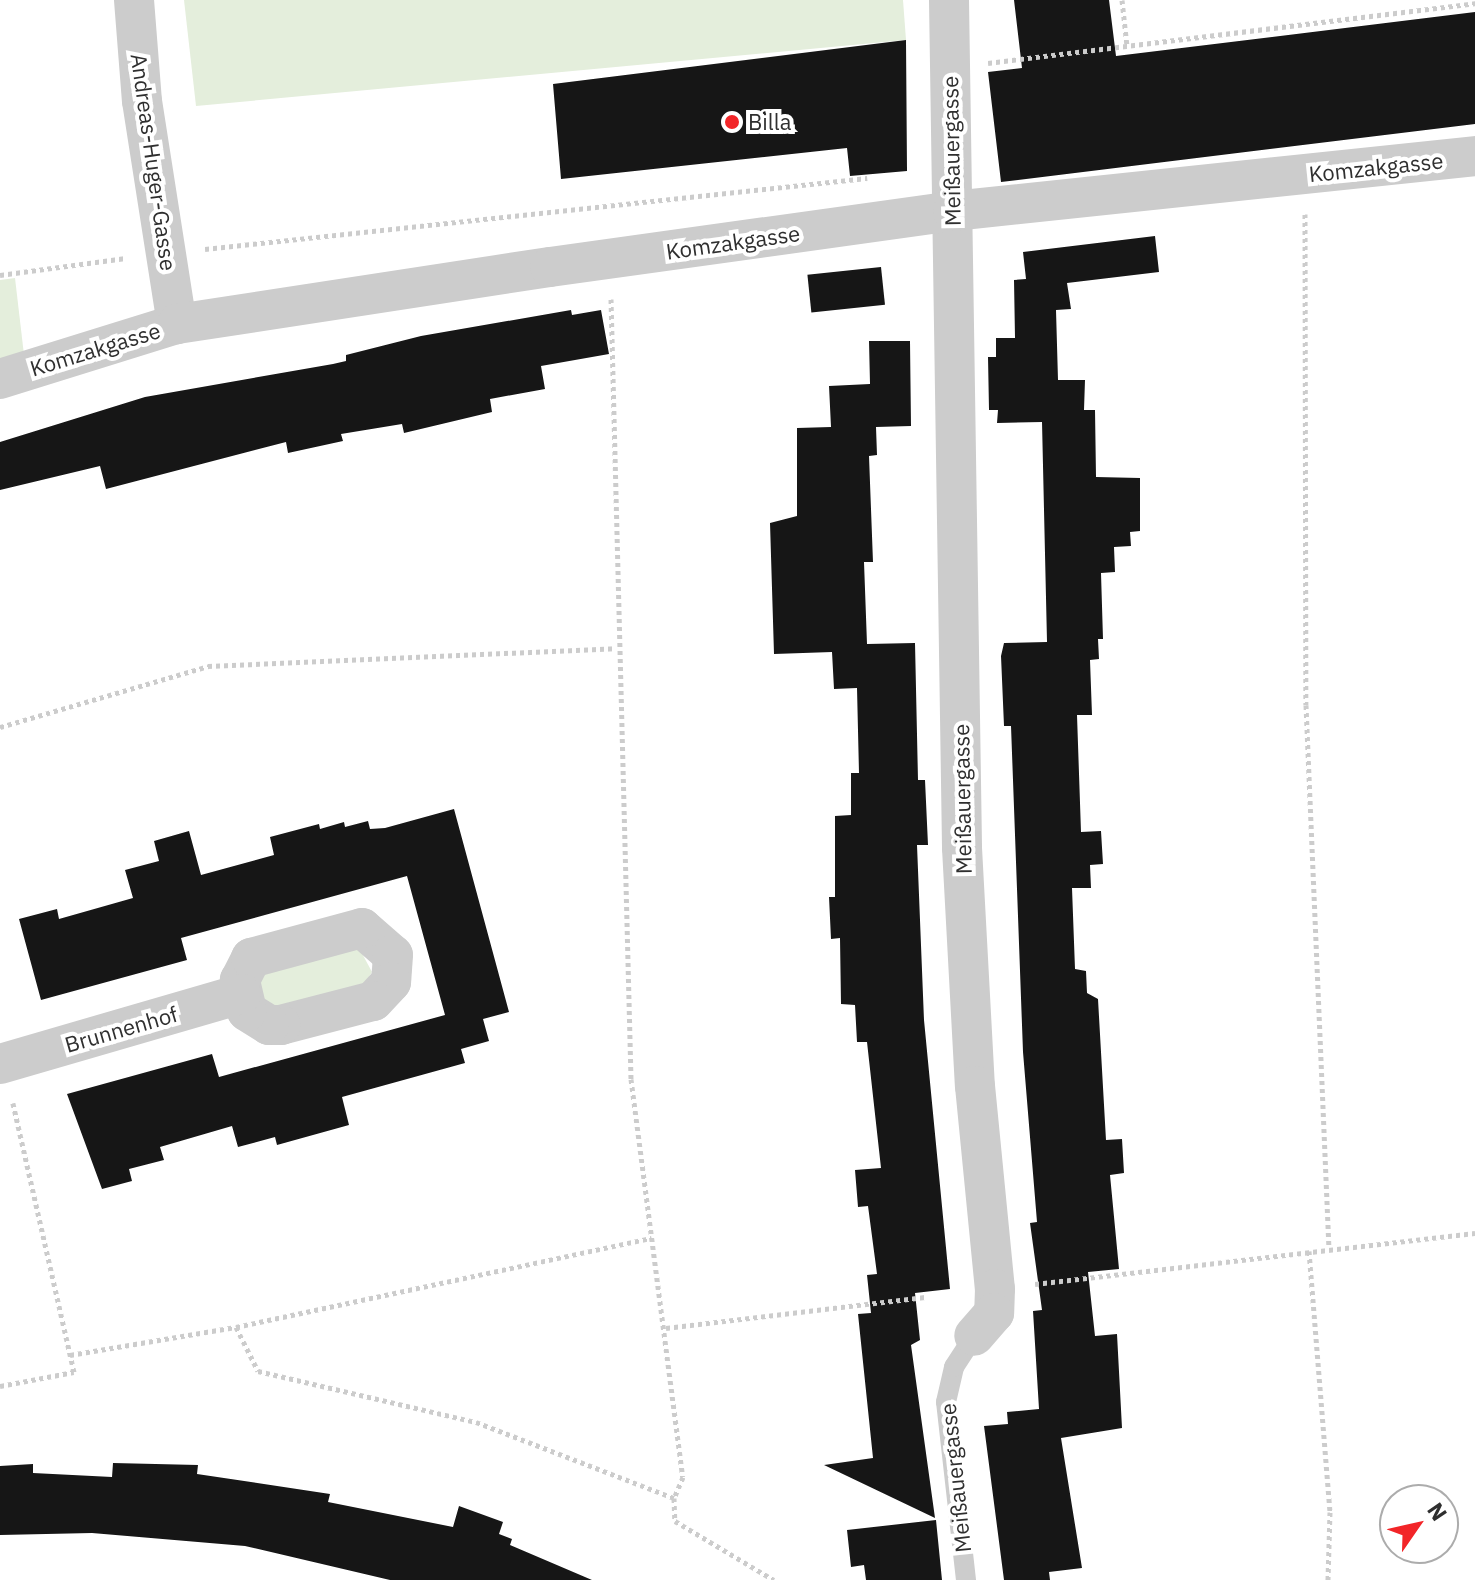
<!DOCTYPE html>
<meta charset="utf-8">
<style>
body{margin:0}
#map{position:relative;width:1475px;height:1580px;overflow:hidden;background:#fff;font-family:"IBM Plex Sans",sans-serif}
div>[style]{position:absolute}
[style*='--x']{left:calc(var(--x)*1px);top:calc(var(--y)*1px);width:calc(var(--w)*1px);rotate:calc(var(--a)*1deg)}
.green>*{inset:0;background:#e4eedc}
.building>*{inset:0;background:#161616;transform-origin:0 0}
.path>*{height:5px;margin-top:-2.5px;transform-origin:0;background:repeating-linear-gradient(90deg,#ccc 0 4px,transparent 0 8px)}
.service>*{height:20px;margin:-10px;padding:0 10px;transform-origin:10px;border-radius:10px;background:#ccc}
.minor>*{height:40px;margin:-20px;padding:0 20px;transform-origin:20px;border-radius:20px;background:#ccc}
.dots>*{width:22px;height:22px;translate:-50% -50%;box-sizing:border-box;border:4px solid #fff;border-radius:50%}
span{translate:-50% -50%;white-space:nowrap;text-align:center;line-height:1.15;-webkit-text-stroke:8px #fff;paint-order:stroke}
.poi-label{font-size:22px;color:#2f2f2f}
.left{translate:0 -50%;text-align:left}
.street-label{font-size:22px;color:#2f2f2f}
.north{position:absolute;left:1379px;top:1484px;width:80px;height:80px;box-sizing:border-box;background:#fff;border:2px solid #acacac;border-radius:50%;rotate:56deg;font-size:22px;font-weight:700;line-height:32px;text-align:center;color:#2f2f2f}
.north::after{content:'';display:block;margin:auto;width:28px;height:36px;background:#f22528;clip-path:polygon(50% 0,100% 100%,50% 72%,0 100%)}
</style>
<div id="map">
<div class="green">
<i style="clip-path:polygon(184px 0,903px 0,906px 40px,196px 106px)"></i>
<i style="clip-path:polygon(15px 278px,24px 355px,0 363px,0 280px)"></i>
<i style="clip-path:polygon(357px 944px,372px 972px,365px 983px,273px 1008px,264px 1002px,257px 978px,264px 969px)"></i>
</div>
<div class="building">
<i style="clip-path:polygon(1014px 0,1109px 0,1116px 56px,1475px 12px,1475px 124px,1001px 182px,988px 72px,1022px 68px)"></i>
<i style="clip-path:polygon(906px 40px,907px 171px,850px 176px,847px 148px,561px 179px,553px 84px)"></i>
<i style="clip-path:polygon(1155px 236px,1159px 272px,1067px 283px,1071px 309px,1056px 310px,1058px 380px,1085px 380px,1084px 410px,1095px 410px,1096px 477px,1140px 478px,1140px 531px,1130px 532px,1131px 546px,1114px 547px,1115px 572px,1101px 573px,1103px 639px,1098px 639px,1099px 659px,1090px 660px,1092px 715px,1077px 715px,1081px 832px,1101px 831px,1103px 864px,1090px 865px,1091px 888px,1072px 888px,1075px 969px,1086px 971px,1087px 993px,1098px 999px,1106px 1140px,1122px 1139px,1124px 1173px,1110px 1175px,1119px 1269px,1088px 1272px,1095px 1336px,1117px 1334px,1122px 1428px,1061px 1438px,1082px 1568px,1049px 1572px,1050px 1580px,1004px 1580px,984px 1426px,1008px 1424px,1007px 1412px,1039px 1409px,1033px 1311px,1042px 1310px,1030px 1223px,1037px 1222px,1023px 1052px,1011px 726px,1004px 726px,1001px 656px,1004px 643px,1047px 642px,1042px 422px,997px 423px,998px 410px,989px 410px,988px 357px,996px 357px,996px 338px,1015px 338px,1014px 280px,1026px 279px,1023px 252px)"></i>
<i style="left:881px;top:267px;width:38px;height:74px;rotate:84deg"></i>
<i style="clip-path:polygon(571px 310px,572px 315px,601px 310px,609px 354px,541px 366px,545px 389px,490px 399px,492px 412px,404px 433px,402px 424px,341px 434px,343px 441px,288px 453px,286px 442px,106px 489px,100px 466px,0 490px,0 442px,145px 397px,333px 364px,346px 361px,346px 355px,421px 336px)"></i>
<i style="clip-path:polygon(869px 341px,910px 341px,911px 426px,876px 427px,877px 455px,869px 456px,873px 562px,864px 562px,867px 644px,915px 643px,918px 780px,925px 780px,928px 845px,917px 845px,924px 1020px,950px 1289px,915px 1293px,920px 1340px,911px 1345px,935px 1518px,824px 1465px,873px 1458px,858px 1314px,871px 1313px,867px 1275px,877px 1274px,868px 1206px,858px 1207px,855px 1170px,881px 1168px,867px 1042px,857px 1042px,855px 1005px,841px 1004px,840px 938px,831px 939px,829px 897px,835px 897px,835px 816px,851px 815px,851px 773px,859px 773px,857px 688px,834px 689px,832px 652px,774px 654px,770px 523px,797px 516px,797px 428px,831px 427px,829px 386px,870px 384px)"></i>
<i style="clip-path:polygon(454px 809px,509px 1012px,483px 1019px,489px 1041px,461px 1049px,465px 1063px,342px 1097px,349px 1125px,277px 1145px,275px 1137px,238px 1147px,232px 1126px,160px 1147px,164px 1160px,129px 1169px,132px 1181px,102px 1189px,67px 1094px,212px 1054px,219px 1077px,445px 1015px,407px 876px,181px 938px,187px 960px,41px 1000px,19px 919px,57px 909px,59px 919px,133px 898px,125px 870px,159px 861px,154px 841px,189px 831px,201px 875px,274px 855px,270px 837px,319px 824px,320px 829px,344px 822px,345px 827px,368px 821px,370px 829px,385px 828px)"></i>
<i style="clip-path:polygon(113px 1463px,198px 1465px,197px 1474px,330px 1494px,328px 1502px,453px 1527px,459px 1506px,503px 1522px,499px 1534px,512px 1539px,510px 1545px,592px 1580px,390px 1580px,245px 1546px,92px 1533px,0 1535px,0 1466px,33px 1464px,33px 1473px,112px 1477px)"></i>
<i style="clip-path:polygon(936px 1520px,942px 1580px,866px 1580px,864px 1565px,851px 1567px,847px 1530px)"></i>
</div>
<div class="path">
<i style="--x:1122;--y:0;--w:46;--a:83.8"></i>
<i style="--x:988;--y:63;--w:491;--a:-7"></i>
<i style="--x:1305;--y:214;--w:491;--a:89.9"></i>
<i style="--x:1306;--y:705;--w:544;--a:87.58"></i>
<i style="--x:205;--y:249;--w:666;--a:-6.12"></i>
<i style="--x:0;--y:275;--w:127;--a:-7.7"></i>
<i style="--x:611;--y:299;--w:780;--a:88.53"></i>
<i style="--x:631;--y:1079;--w:401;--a:82.6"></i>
<i style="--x:683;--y:1477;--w:23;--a:113"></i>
<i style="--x:0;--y:727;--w:217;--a:-16.3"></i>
<i style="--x:208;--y:666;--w:408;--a:-2.5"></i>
<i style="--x:1309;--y:1251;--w:262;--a:85.4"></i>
<i style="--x:1330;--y:1512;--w:68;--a:91.7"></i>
<i style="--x:1035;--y:1284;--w:443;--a:-6.6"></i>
<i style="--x:236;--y:1327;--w:49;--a:63.4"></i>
<i style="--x:258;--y:1371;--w:224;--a:13.2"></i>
<i style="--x:476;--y:1422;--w:212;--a:21"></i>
<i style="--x:674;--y:1498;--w:23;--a:88"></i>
<i style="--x:675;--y:1521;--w:115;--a:30.8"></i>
<i style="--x:666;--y:1328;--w:261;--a:-6.8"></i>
<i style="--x:70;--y:1355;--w:168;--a:-9.6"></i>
<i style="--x:236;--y:1327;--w:425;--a:-12.1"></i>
<i style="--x:0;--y:1386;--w:75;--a:-10.7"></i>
<i style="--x:74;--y:1372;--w:276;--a:-102.8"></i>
</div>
<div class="service">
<i style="--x:966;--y:1580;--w:179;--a:-96.4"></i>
<i style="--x:946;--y:1402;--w:36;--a:-77"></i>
<i style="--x:954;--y:1367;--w:37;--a:-57"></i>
</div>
<div class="minor">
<i style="--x:134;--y:0;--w:101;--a:85.5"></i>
<i style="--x:142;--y:101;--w:226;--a:81.1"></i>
<i style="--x:949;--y:0;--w:848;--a:89.12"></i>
<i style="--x:962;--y:848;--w:238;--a:86.9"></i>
<i style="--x:975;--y:1086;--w:204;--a:84.4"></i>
<i style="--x:995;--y:1289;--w:24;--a:92"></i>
<i style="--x:994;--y:1313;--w:30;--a:131"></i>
<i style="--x:0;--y:379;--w:185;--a:-17.3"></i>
<i style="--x:177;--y:324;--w:377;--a:-8.7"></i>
<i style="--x:550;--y:267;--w:407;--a:-7.9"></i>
<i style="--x:953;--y:211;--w:525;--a:-6.01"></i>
<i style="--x:362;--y:928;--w:41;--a:41.1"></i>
<i style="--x:393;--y:955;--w:27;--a:94"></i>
<i style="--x:391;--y:982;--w:26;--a:133"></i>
<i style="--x:373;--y:1001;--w:95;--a:165.4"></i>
<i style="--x:281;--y:1025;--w:12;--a:180"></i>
<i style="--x:269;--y:1025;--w:26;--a:-148"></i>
<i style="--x:247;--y:1011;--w:32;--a:-103"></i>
<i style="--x:240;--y:980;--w:25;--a:-63"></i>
<i style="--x:251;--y:958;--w:115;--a:-15.1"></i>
<i style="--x:0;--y:1064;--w:251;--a:-16.2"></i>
</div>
<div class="dots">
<i style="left:732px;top:122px;background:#f22528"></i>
</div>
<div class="poi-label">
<span class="left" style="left:748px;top:122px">Billa</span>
</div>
<div class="street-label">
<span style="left:951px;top:151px;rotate:-91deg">Meißauergasse</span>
<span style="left:154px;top:162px;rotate:82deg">Andreas-Huger-Gasse</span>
<span style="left:1376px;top:167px;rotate:-6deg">Komzakgasse</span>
<span style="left:733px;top:242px;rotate:-8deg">Komzakgasse</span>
<span style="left:95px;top:349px;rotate:-17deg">Komzakgasse</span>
<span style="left:962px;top:799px;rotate:-91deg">Meißauergasse</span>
<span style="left:121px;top:1029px;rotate:-16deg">Brunnenhof</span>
<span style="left:955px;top:1478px;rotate:-96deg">Meißauergasse</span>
</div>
<div class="north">N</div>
</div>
